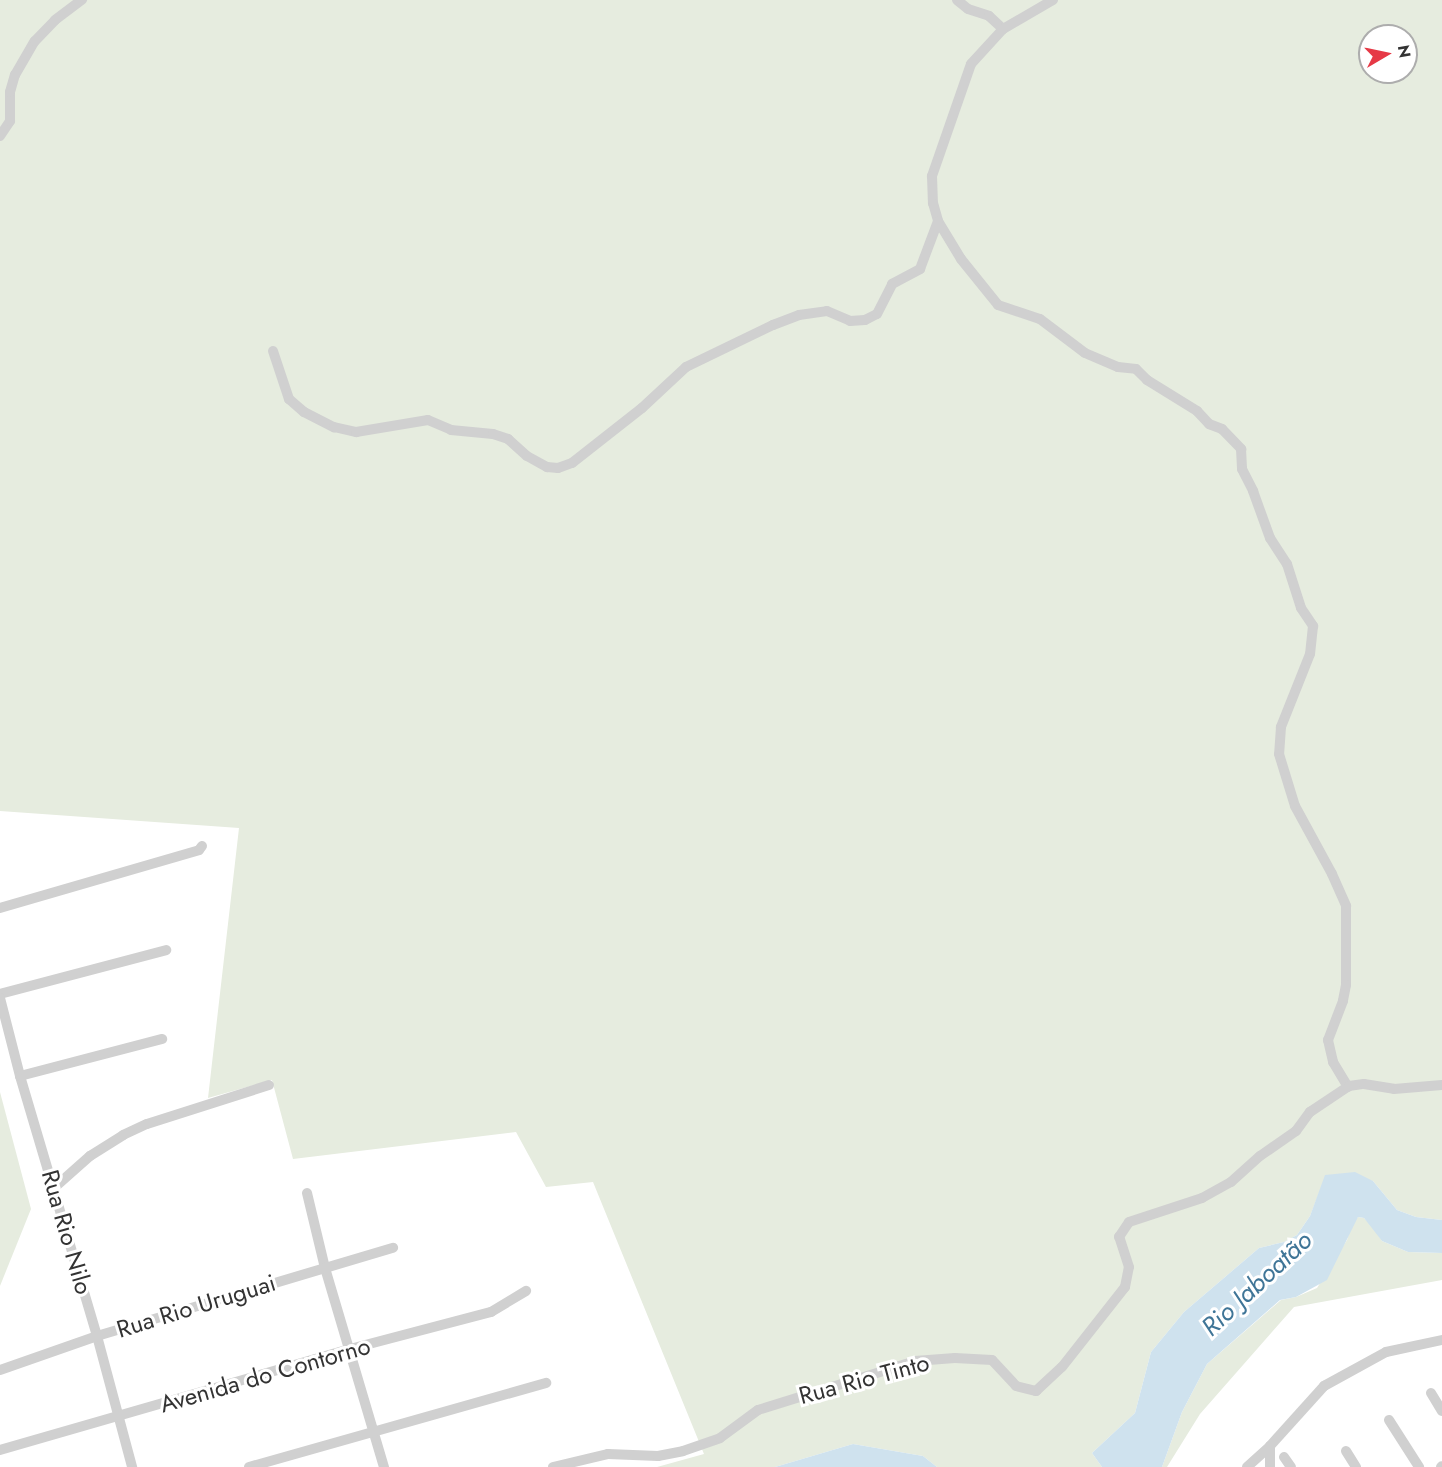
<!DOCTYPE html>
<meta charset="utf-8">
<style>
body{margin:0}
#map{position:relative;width:1442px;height:1467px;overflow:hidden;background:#fff;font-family:Jost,sans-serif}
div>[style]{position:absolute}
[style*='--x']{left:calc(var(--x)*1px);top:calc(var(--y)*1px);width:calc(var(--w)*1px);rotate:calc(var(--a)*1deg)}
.green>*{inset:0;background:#e6ecdf}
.water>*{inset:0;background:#cfe2ee}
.street>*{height:10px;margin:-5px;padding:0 5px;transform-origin:5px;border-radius:5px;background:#d0d0d0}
span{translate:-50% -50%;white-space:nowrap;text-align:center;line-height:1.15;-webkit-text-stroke:6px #fff;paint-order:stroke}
.street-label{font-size:24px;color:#333}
.water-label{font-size:26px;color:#3f7597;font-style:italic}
.north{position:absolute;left:1358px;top:24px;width:60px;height:60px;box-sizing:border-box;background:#fff;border:2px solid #adadad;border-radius:50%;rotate:81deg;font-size:16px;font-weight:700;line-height:24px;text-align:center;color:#333}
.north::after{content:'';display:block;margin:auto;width:21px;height:27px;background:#e63946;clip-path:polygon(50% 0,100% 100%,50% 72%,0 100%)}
</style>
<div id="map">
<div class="green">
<i style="clip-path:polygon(evenodd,0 0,1442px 0,1442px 1220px,1416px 1217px,1397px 1210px,1373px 1181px,1326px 1175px,1310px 1216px,1297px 1235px,1284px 1242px,1259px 1248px,1184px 1312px,1151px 1352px,1135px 1413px,1092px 1453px,1102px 1467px,937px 1467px,923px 1456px,853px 1444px,775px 1467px,657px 1467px,704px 1454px,593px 1182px,546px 1187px,516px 1132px,293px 1159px,272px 1080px,208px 1098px,239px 828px,0 811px,0 0,1370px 36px,1406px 36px,1406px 72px,1370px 72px,1370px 36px)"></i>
<i style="clip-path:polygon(0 1092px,31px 1209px,0 1286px)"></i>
<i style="clip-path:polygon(1358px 1217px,1364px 1218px,1373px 1227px,1382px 1241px,1408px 1252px,1442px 1253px,1442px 1280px,1294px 1307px,1200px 1414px,1167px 1467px,1162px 1467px,1182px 1412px,1207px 1364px,1281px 1300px,1296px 1297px,1317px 1288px,1347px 1240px,1352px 1224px)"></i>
</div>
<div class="water">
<i style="clip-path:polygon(1355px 1172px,1373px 1181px,1397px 1210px,1416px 1217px,1442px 1220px,1442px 1253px,1408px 1252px,1382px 1241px,1364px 1218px,1358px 1217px,1327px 1280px,1296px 1297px,1280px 1300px,1207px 1364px,1182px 1412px,1162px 1467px,1102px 1467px,1092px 1453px,1135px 1413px,1151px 1352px,1184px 1312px,1259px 1248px,1284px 1242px,1297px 1235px,1310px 1216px,1325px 1175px)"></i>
<i style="clip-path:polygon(853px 1444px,923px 1456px,937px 1467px,775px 1467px)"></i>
</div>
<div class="street">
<i style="--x:957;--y:0;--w:14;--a:39"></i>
<i style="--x:968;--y:9;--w:22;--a:18"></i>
<i style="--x:989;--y:16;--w:19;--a:43"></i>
<i style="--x:1053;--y:0;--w:58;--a:149.9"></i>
<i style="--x:1003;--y:29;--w:47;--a:132.4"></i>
<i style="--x:971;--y:64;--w:119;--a:109.2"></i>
<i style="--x:932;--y:176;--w:27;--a:88"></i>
<i style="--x:933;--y:203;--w:19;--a:74"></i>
<i style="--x:938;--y:221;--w:44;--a:58.8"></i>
<i style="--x:961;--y:259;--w:59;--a:51.2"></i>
<i style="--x:998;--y:305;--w:44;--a:18.4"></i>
<i style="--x:1040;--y:319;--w:56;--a:37.1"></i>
<i style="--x:1085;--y:353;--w:36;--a:23"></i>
<i style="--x:1118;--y:367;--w:18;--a:6"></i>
<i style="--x:1136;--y:369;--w:16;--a:45"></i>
<i style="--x:1147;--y:380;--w:59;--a:31.8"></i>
<i style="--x:1197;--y:411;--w:18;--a:47"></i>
<i style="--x:1209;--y:424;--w:14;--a:21"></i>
<i style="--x:1222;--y:429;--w:28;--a:46"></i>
<i style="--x:1241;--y:449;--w:20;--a:87"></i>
<i style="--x:1242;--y:469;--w:25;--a:63"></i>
<i style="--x:1253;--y:491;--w:50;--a:70.1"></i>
<i style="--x:1270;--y:538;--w:31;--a:57"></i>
<i style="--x:1287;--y:564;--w:46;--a:72.3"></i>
<i style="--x:1301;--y:608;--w:22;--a:56"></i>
<i style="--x:1313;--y:626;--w:28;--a:96"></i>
<i style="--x:1310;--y:654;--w:79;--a:111.7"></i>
<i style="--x:1281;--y:727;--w:27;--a:94"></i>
<i style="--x:1279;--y:754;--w:54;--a:72.9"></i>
<i style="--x:1295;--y:806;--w:77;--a:61.4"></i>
<i style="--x:1332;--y:874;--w:35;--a:66"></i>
<i style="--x:1346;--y:906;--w:79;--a:90"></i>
<i style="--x:1346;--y:985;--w:16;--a:101"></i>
<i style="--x:1343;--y:1001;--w:42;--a:111"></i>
<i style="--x:1328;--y:1040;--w:23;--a:77"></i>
<i style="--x:1333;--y:1062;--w:29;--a:59"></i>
<i style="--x:0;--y:136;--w:18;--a:-56"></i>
<i style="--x:10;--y:121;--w:29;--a:-90"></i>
<i style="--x:10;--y:92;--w:18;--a:-74"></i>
<i style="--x:15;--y:75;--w:39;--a:-60"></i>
<i style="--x:35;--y:41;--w:29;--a:-46"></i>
<i style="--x:55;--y:20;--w:34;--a:-37"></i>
<i style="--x:273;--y:351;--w:51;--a:71.6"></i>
<i style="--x:289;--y:399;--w:20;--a:41"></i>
<i style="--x:304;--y:412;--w:34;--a:27"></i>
<i style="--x:334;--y:427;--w:23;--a:13"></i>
<i style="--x:356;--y:432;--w:73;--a:-9.5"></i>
<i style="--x:428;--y:420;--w:25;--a:23"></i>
<i style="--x:451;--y:430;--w:42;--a:5.4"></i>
<i style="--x:493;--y:434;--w:16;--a:18"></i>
<i style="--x:508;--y:439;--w:25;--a:42"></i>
<i style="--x:527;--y:456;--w:23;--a:29"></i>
<i style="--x:547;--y:467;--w:11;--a:5"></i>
<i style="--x:558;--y:468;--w:15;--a:-20"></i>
<i style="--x:572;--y:463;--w:89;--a:-38.2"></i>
<i style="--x:642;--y:408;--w:60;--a:-43"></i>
<i style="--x:686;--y:367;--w:97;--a:-25.8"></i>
<i style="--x:773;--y:325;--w:28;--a:-21"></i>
<i style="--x:799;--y:315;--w:28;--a:-8"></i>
<i style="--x:827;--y:311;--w:25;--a:23"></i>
<i style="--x:850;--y:321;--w:15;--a:-4"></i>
<i style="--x:865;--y:320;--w:13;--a:-27"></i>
<i style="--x:877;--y:314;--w:34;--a:-63"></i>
<i style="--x:892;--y:284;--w:32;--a:-28"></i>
<i style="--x:920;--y:269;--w:51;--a:-69.4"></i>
<i style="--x:0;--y:908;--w:207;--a:-16.2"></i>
<i style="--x:199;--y:850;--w:5;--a:-53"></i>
<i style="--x:0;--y:994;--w:172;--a:-14.8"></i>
<i style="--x:0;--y:998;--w:81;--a:75.6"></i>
<i style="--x:20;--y:1076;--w:271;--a:73.5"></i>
<i style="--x:97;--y:1336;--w:136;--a:75"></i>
<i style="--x:20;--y:1076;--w:147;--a:-14.6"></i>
<i style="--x:55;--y:1187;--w:47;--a:-41.5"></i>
<i style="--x:90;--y:1156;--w:39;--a:-32"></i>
<i style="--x:123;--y:1135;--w:26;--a:-25"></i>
<i style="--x:147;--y:1124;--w:128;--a:-17.7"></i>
<i style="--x:307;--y:1193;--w:77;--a:76.5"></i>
<i style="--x:325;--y:1268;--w:208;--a:73.5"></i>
<i style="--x:0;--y:1370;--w:103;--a:-19.3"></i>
<i style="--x:97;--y:1336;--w:309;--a:-16.6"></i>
<i style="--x:1431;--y:1393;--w:21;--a:59"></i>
<i style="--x:1389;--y:1420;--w:56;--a:57.4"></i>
<i style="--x:0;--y:1450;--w:364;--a:-16.1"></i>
<i style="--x:350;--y:1349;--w:146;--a:-14.7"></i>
<i style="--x:491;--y:1312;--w:41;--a:-31"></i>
<i style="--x:1346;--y:1451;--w:19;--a:58"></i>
<i style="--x:1284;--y:1457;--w:12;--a:55"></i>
<i style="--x:249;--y:1467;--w:309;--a:-15.8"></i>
<i style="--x:553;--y:1467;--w:57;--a:-13.3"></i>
<i style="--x:608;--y:1454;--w:50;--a:2.3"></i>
<i style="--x:658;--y:1456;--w:25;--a:-11"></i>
<i style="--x:683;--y:1451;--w:39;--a:-19"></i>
<i style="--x:720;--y:1438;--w:47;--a:-36.4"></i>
<i style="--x:758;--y:1410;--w:164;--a:-17.3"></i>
<i style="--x:915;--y:1361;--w:40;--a:-4.3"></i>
<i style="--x:955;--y:1358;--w:37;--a:3"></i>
<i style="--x:992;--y:1360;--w:35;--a:47"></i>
<i style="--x:1016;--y:1386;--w:21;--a:14"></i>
<i style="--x:1036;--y:1391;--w:35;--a:-43"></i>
<i style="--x:1062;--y:1367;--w:102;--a:-51.8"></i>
<i style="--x:1125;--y:1287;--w:20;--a:-79"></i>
<i style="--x:1129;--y:1267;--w:32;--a:-108"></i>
<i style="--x:1119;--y:1237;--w:18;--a:-56"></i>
<i style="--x:1129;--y:1222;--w:77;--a:-18.2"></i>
<i style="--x:1202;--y:1198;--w:33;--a:-29"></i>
<i style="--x:1231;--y:1182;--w:39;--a:-42"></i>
<i style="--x:1260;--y:1156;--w:44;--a:-34.8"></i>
<i style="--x:1296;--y:1131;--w:24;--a:-54"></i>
<i style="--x:1310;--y:1112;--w:47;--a:-33.7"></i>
<i style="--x:1349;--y:1086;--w:15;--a:-8"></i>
<i style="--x:1364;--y:1084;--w:30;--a:9"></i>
<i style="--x:1394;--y:1089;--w:48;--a:-4.8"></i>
<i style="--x:1247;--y:1467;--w:31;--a:-42"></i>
<i style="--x:1270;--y:1446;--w:81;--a:-48"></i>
<i style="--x:1324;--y:1386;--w:71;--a:-28.7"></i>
<i style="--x:1386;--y:1352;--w:57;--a:-12.1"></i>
<i style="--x:1270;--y:1467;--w:21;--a:-90"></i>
<i style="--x:1441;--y:1467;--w:1;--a:-45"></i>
</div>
<div class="street-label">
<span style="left:67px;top:1232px;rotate:74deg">Rua Rio Nilo</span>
<span style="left:196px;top:1306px;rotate:-17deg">Rua Rio Uruguai</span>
<span style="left:265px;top:1375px;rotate:-16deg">Avenida do Contorno</span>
<span style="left:864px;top:1379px;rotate:-15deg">Rua Rio Tinto</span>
</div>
<div class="water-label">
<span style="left:1257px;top:1284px;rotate:-43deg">Rio Jaboatão</span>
</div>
<div class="north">N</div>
</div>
